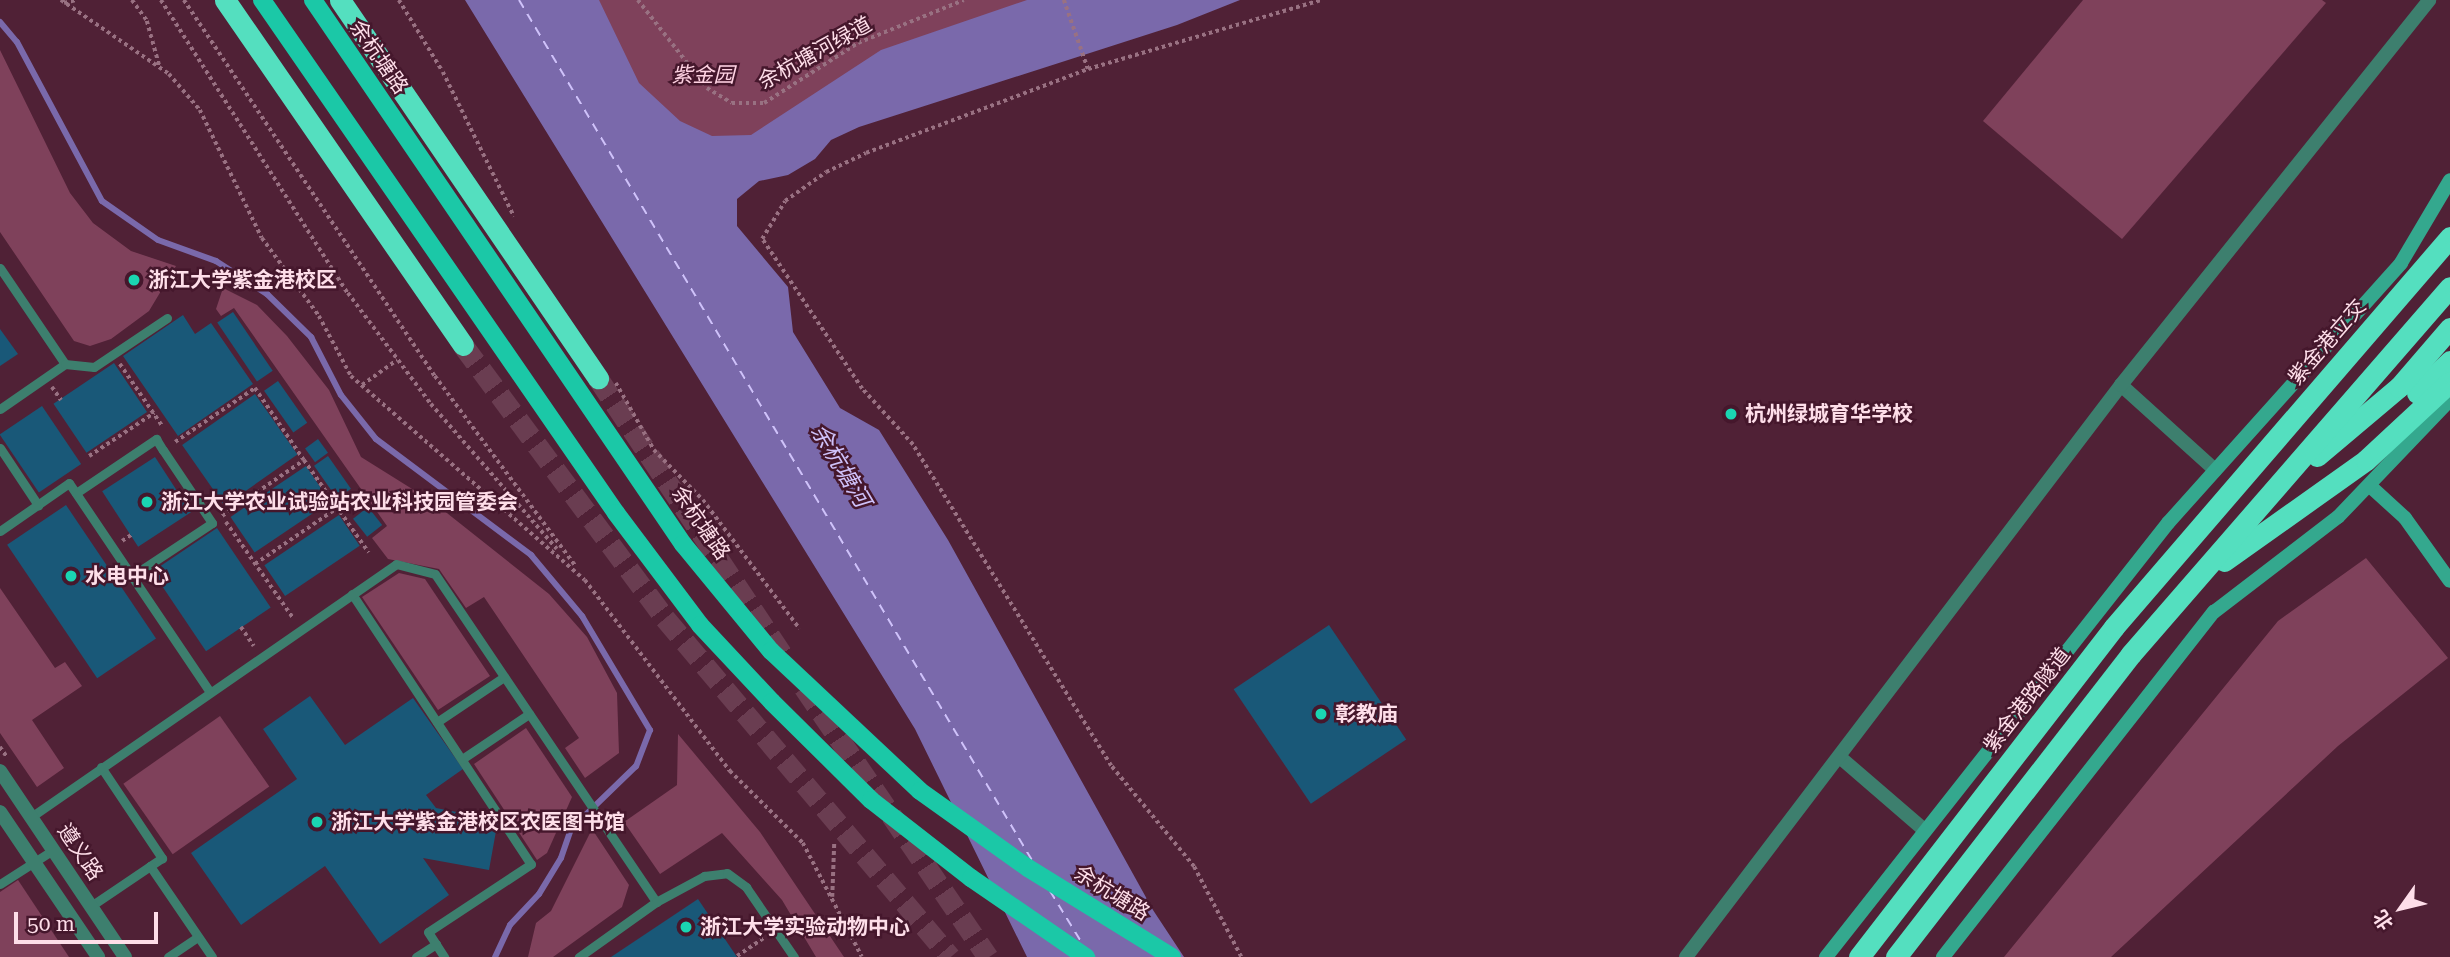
<!DOCTYPE html>
<meta charset="utf-8">
<style>
body{margin:0}
#map{position:relative;width:2450px;height:957px;overflow:hidden;background:#502136;font-family:"Roboto Serif","Noto Sans SC",serif}
div>[style]{position:absolute}
[style*='--x']{left:calc(var(--x)*1px);top:calc(var(--y)*1px);width:calc(var(--w)*1px);rotate:calc(var(--a)*1deg)}
.green>*{inset:0;background:#7f415b;transform-origin:0 0}
.water>*{inset:0;background:#7a69ab}
.stream>*{height:6px;margin:-3px;padding:0 3px;transform-origin:3px;border-radius:3px;background:#7a69ab}
.ferry>*{height:2px;margin-top:-1px;transform-origin:0;background:repeating-linear-gradient(90deg,#cfc2fa 0 9px,transparent 0 16px)}
.building>*{inset:0;background:#195878;transform-origin:0 0}
.highway-tunnel>*{height:21px;margin-top:-10.5px;transform-origin:0;background:repeating-linear-gradient(90deg,#6a3d51 0 21px,transparent 0 31px)}
.path>*{height:3.5px;margin-top:-1.75px;transform-origin:0;background:repeating-linear-gradient(90deg,#997182 0 3.5px,transparent 0 7px)}
.lane>*{height:9px;margin:-4.5px;padding:0 4.5px;transform-origin:4.5px;border-radius:4.5px;background:#3d7f6e}
.street>*{height:14px;margin:-7px;padding:0 7px;transform-origin:7px;border-radius:7px;background:#3d7f6e}
.secondary>*{height:14px;margin:-7px;padding:0 7px;transform-origin:7px;border-radius:7px;background:#34a88e}
.primary>*{height:18px;margin:-9px;padding:0 9px;transform-origin:9px;border-radius:9px;background:#1bc8a7}
.highway>*{height:21px;margin:-10.5px;padding:0 10.5px;transform-origin:10.5px;border-radius:10.5px;background:#54dfbf}
.primary-bridge>*{height:18px;margin:-9px;padding:0 9px;transform-origin:9px;border-radius:9px;background:#1bc8a7}
.dots>*{width:19px;height:19px;translate:-50% -50%;box-sizing:border-box;border:4px solid #45172c;border-radius:50%}
span{translate:-50% -50%;white-space:nowrap;text-align:center;line-height:1.15;-webkit-text-stroke:5px #45172c;paint-order:stroke}
.street-label{font-size:21px;color:#fedee9}
.park-label{font-size:21px;color:#ffd3e3;font-style:italic}
.poi-label{font-size:21px;color:#fedee9;font-weight:700}
.left{translate:0 -50%;text-align:left}
.water-label{font-size:23px;color:#cfc2fa;font-style:italic}
.north{position:absolute;left:2366px;top:873px;width:70px;height:70px;-webkit-text-stroke:5px #45172c;paint-order:stroke;rotate:236deg;font-size:19px;font-weight:700;line-height:28px;text-align:center;color:#fedee9}
.north::after{content:'';display:block;margin:auto;width:24px;height:32px;background:#fedee9;clip-path:polygon(50% 0,100% 100%,50% 72%,0 100%)}
.scale{position:absolute;left:14px;top:912px;width:144px;height:32px;box-sizing:border-box;border:4px solid #fedee9;border-top:0;padding-left:9px;font-size:21px;line-height:24px;white-space:nowrap;color:#fedee9;-webkit-text-stroke:5px #45172c;paint-order:stroke}
</style>
<div id="map">
<div class="green">
<i style="clip-path:polygon(570px 0,1084px 0,747px 148px,660px 153px)"></i>
<i style="clip-path:polygon(2083px 0,2322px 0,2326px 3px,2122px 239px,1983px 121px)"></i>
<i style="clip-path:polygon(0 50px,70px 193px,93px 223px,131px 251px,176px 266px,149px 311px,111px 339px,90px 346px,74px 341px,0 232px)"></i>
<i style="clip-path:polygon(223px 288px,257px 305px,287px 336px,329px 390px,361px 457px,433px 502px,549px 594px,587px 637px,617px 693px,619px 753px,585px 778px,565px 748px,579px 738px,484px 597px,466px 608px,439px 569px,388px 559px,372px 538px,387px 526px,234px 308px,221px 316px,216px 309px)"></i>
<i style="clip-path:polygon(2366px 558px,2448px 658px,2338px 746px,2111px 957px,2004px 957px,2278px 621px)"></i>
<i style="clip-path:polygon(399px 573px,425px 579px,490px 676px,438px 710px,362px 597px)"></i>
<i style="clip-path:polygon(0 588px,55px 668px,65px 662px,82px 686px,32px 720px,64px 768px,37px 787px,0 733px)"></i>
<i style="left:220px;top:716px;width:86px;height:118px;rotate:55deg"></i>
<i style="clip-path:polygon(526px 728px,572px 797px,547px 853px,537px 860px,474px 764px)"></i>
<i style="clip-path:polygon(678px 734px,760px 832px,844px 957px,816px 957px,782px 900px,722px 833px,660px 874px,624px 822px,677px 785px)"></i>
<i style="clip-path:polygon(592px 829px,629px 885px,622px 907px,553px 957px,528px 957px,536px 923px,551px 911px)"></i>
<i style="clip-path:polygon(18px 880px,69px 957px,0 957px,0 892px)"></i>
</div>
<div class="water">
<i style="clip-path:polygon(465px 0,599px 0,639px 83px,680px 121px,712px 136px,751px 135px,881px 50px,1027px 0,1240px 0,1177px 25px,859px 127px,831px 140px,815px 159px,788px 175px,759px 181px,737px 199px,737px 226px,788px 287px,793px 332px,840px 408px,879px 430px,948px 540px,1153px 910px,1184px 957px,1027px 957px,915px 729px)"></i>
</div>
<div class="stream">
<i style="--x:0;--y:22;--w:26;--a:50"></i>
<i style="--x:17;--y:42;--w:180;--a:61.9"></i>
<i style="--x:102;--y:201;--w:68;--a:34.9"></i>
<i style="--x:158;--y:240;--w:62;--a:19.9"></i>
<i style="--x:216;--y:261;--w:61;--a:32.9"></i>
<i style="--x:267;--y:294;--w:62;--a:44.3"></i>
<i style="--x:311;--y:337;--w:65;--a:62.7"></i>
<i style="--x:341;--y:395;--w:56;--a:51.5"></i>
<i style="--x:376;--y:439;--w:194;--a:36.8"></i>
<i style="--x:531;--y:555;--w:80;--a:50.1"></i>
<i style="--x:582;--y:616;--w:133;--a:59.2"></i>
<i style="--x:650;--y:730;--w:39;--a:111"></i>
<i style="--x:636;--y:766;--w:91;--a:135.9"></i>
<i style="--x:571;--y:829;--w:31;--a:109"></i>
<i style="--x:561;--y:858;--w:42;--a:121.4"></i>
<i style="--x:539;--y:894;--w:42;--a:133.1"></i>
<i style="--x:510;--y:925;--w:35;--a:115"></i>
</div>
<div class="ferry">
<i style="--x:519;--y:0;--w:1004;--a:59.19"></i>
<i style="--x:1050;--y:891;--w:61;--a:58.4"></i>
</div>
<div class="building">
<i style="left:233px;top:312px;width:71px;height:19px;rotate:56deg"></i>
<i style="clip-path:polygon(183px 315px,195px 334px,211px 323px,253px 384px,178px 436px,123px 356px)"></i>
<i style="clip-path:polygon(0 329px,18px 354px,0 366px)"></i>
<i style="left:114px;top:363px;width:59px;height:73px;rotate:56deg"></i>
<i style="left:278px;top:381px;width:51px;height:17px;rotate:55deg"></i>
<i style="left:255px;top:394px;width:74px;height:89px;rotate:55deg"></i>
<i style="left:42px;top:406px;width:70px;height:51px;rotate:56deg"></i>
<i style="left:318px;top:439px;width:17px;height:16px;rotate:54deg"></i>
<i style="left:328px;top:456px;width:40px;height:17px;rotate:55deg"></i>
<i style="left:155px;top:457px;width:66px;height:63px;rotate:57deg"></i>
<i style="left:306px;top:466px;width:43px;height:91px;rotate:56deg"></i>
<i style="left:66px;top:505px;width:161px;height:71px;rotate:56deg"></i>
<i style="left:368px;top:507px;width:23px;height:19px;rotate:52deg"></i>
<i style="left:339px;top:515px;width:37px;height:90px;rotate:56deg"></i>
<i style="left:217px;top:528px;width:96px;height:78px;rotate:56deg"></i>
<i style="left:1329px;top:625px;width:138px;height:115px;rotate:56deg"></i>
<i style="clip-path:polygon(310px 696px,345px 745px,413px 698px,463px 769px,426px 795px,436px 808px,498px 820px,489px 870px,423px 858px,449px 895px,380px 944px,325px 866px,241px 925px,191px 853px,297px 779px,263px 729px)"></i>
<i style="clip-path:polygon(698px 899px,737px 957px,611px 957px)"></i>
</div>
<div class="highway-tunnel">
<i style="--x:463;--y:345;--w:340;--a:53.5"></i>
<i style="--x:665;--y:618;--w:443;--a:49.9"></i>
<i style="--x:598;--y:378;--w:339;--a:56.3"></i>
<i style="--x:804;--y:687;--w:327;--a:55.7"></i>
</div>
<div class="path">
<i style="--x:61;--y:0;--w:131;--a:34.4"></i>
<i style="--x:169;--y:74;--w:48;--a:49.3"></i>
<i style="--x:200;--y:110;--w:142;--a:64.2"></i>
<i style="--x:262;--y:238;--w:97;--a:53.8"></i>
<i style="--x:319;--y:316;--w:68;--a:61.9"></i>
<i style="--x:351;--y:376;--w:310;--a:41.1"></i>
<i style="--x:585;--y:580;--w:240;--a:52.8"></i>
<i style="--x:730;--y:771;--w:103;--a:44.6"></i>
<i style="--x:803;--y:843;--w:128;--a:62.6"></i>
<i style="--x:132;--y:0;--w:26;--a:54"></i>
<i style="--x:147;--y:21;--w:49;--a:74.5"></i>
<i style="--x:161;--y:0;--w:348;--a:57.5"></i>
<i style="--x:348;--y:293;--w:139;--a:53.2"></i>
<i style="--x:431;--y:404;--w:192;--a:49"></i>
<i style="--x:184;--y:0;--w:452;--a:56.3"></i>
<i style="--x:435;--y:376;--w:235;--a:53.5"></i>
<i style="--x:399;--y:0;--w:84;--a:58.6"></i>
<i style="--x:443;--y:72;--w:161;--a:63.8"></i>
<i style="--x:638;--y:0;--w:112;--a:51.9"></i>
<i style="--x:707;--y:88;--w:29;--a:31"></i>
<i style="--x:732;--y:103;--w:32;--a:0"></i>
<i style="--x:764;--y:103;--w:112;--a:-32.6"></i>
<i style="--x:858;--y:43;--w:114;--a:-22.1"></i>
<i style="--x:1064;--y:0;--w:73;--a:70.8"></i>
<i style="--x:64;--y:3;--w:12;--a:-14"></i>
<i style="--x:120;--y:364;--w:76;--a:55.7"></i>
<i style="--x:616;--y:383;--w:77;--a:60.4"></i>
<i style="--x:654;--y:450;--w:70;--a:45.6"></i>
<i style="--x:703;--y:500;--w:161;--a:53.1"></i>
<i style="--x:362;--y:385;--w:43;--a:-35.5"></i>
<i style="--x:52;--y:387;--w:16;--a:55"></i>
<i style="--x:175;--y:442;--w:97;--a:-34"></i>
<i style="--x:255;--y:388;--w:87;--a:55.8"></i>
<i style="--x:89;--y:456;--w:78;--a:-33.5"></i>
<i style="--x:222;--y:516;--w:99;--a:-34.3"></i>
<i style="--x:304;--y:460;--w:113;--a:55"></i>
<i style="--x:226;--y:522;--w:118;--a:55"></i>
<i style="--x:122;--y:541;--w:11;--a:-34"></i>
<i style="--x:255;--y:564;--w:99;--a:-34.3"></i>
<i style="--x:241;--y:627;--w:23;--a:56"></i>
<i style="--x:0;--y:747;--w:12;--a:55"></i>
<i style="--x:832;--y:897;--w:54;--a:-87.9"></i>
<i style="--x:737;--y:956;--w:34;--a:-34"></i>
<i style="--x:1241;--y:957;--w:102;--a:-117.6"></i>
<i style="--x:1194;--y:867;--w:131;--a:-129.4"></i>
<i style="--x:1111;--y:766;--w:377;--a:-121.7"></i>
<i style="--x:913;--y:445;--w:76;--a:-132.3"></i>
<i style="--x:862;--y:389;--w:180;--a:-123.7"></i>
<i style="--x:762;--y:239;--w:44;--a:-58.8"></i>
<i style="--x:785;--y:201;--w:50;--a:-35.3"></i>
<i style="--x:826;--y:172;--w:44;--a:-25.4"></i>
<i style="--x:866;--y:153;--w:237;--a:-20.7"></i>
<i style="--x:1088;--y:69;--w:243;--a:-16.5"></i>
</div>
<div class="lane">
<i style="--x:0;--y:268;--w:116;--a:55.9"></i>
<i style="--x:0;--y:409;--w:79;--a:-34.7"></i>
<i style="--x:65;--y:364;--w:29;--a:6"></i>
<i style="--x:94;--y:367;--w:88;--a:-33.9"></i>
<i style="--x:0;--y:448;--w:69;--a:56.3"></i>
<i style="--x:76;--y:493;--w:97;--a:-34"></i>
<i style="--x:156;--y:439;--w:13;--a:58"></i>
<i style="--x:163;--y:450;--w:88;--a:56.1"></i>
<i style="--x:212;--y:523;--w:96;--a:146.5"></i>
<i style="--x:0;--y:531;--w:84;--a:-34.8"></i>
<i style="--x:69;--y:483;--w:252;--a:56"></i>
<i style="--x:352;--y:594;--w:324;--a:56.5"></i>
<i style="--x:531;--y:864;--w:123;--a:146.6"></i>
<i style="--x:428;--y:932;--w:30;--a:57"></i>
<i style="--x:437;--y:722;--w:81;--a:-33.9"></i>
<i style="--x:462;--y:759;--w:81;--a:-33.9"></i>
<i style="--x:101;--y:767;--w:110;--a:56.2"></i>
<i style="--x:162;--y:858;--w:14;--a:146"></i>
<i style="--x:31;--y:817;--w:444;--a:-34.7"></i>
<i style="--x:396;--y:564;--w:40;--a:14.4"></i>
<i style="--x:435;--y:574;--w:396;--a:56"></i>
<i style="--x:656;--y:902;--w:95;--a:144.5"></i>
<i style="--x:0;--y:884;--w:63;--a:-32.7"></i>
<i style="--x:656;--y:902;--w:55;--a:-28.4"></i>
<i style="--x:704;--y:876;--w:23;--a:-7"></i>
<i style="--x:727;--y:873;--w:24;--a:36"></i>
<i style="--x:746;--y:887;--w:85;--a:55.6"></i>
<i style="--x:91;--y:906;--w:71;--a:-34.1"></i>
<i style="--x:150;--y:866;--w:110;--a:55.7"></i>
<i style="--x:168;--y:957;--w:36;--a:-34"></i>
<i style="--x:416;--y:957;--w:24;--a:-33"></i>
</div>
<div class="street">
<i style="--x:2121;--y:385;--w:127;--a:42.1"></i>
<i style="--x:1842;--y:759;--w:107;--a:40.8"></i>
<i style="--x:0;--y:771;--w:224;--a:56.1"></i>
<i style="--x:0;--y:812;--w:175;--a:55.9"></i>
<i style="--x:1686;--y:957;--w:719;--a:-52.75"></i>
<i style="--x:2121;--y:385;--w:493;--a:-51.3"></i>
</div>
<div class="secondary">
<i style="--x:2370;--y:486;--w:47;--a:42.4"></i>
<i style="--x:2405;--y:518;--w:77;--a:54.5"></i>
<i style="--x:1826;--y:957;--w:553;--a:-51.76"></i>
<i style="--x:2168;--y:523;--w:349;--a:-48.1"></i>
<i style="--x:2401;--y:263;--w:96;--a:-59.4"></i>
<i style="--x:1943;--y:957;--w:439;--a:-51.9"></i>
<i style="--x:2214;--y:612;--w:156;--a:-37.5"></i>
<i style="--x:2338;--y:517;--w:162;--a:-46.3"></i>
</div>
<div class="primary">
<i style="--x:262;--y:0;--w:623;--a:55.39"></i>
<i style="--x:616;--y:513;--w:140;--a:53.1"></i>
<i style="--x:700;--y:625;--w:105;--a:46.9"></i>
<i style="--x:313;--y:0;--w:658;--a:55.78"></i>
<i style="--x:683;--y:544;--w:139;--a:50.6"></i>
</div>
<div class="highway">
<i style="--x:225;--y:0;--w:419;--a:55.4"></i>
<i style="--x:340;--y:0;--w:458;--a:55.7"></i>
<i style="--x:2417;--y:393;--w:46;--a:-44.1"></i>
<i style="--x:2317;--y:456;--w:107;--a:-40.1"></i>
<i style="--x:2399;--y:387;--w:78;--a:-49.2"></i>
<i style="--x:2224;--y:561;--w:174;--a:-35.4"></i>
<i style="--x:2366;--y:460;--w:115;--a:-42.9"></i>
<i style="--x:1859;--y:957;--w:417;--a:-52.3"></i>
<i style="--x:2114;--y:627;--w:515;--a:-49.25"></i>
<i style="--x:1896;--y:957;--w:383;--a:-52.2"></i>
<i style="--x:2131;--y:654;--w:486;--a:-49"></i>
</div>
<div class="primary-bridge">
<i style="--x:771;--y:651;--w:204;--a:43.2"></i>
<i style="--x:920;--y:791;--w:133;--a:35.5"></i>
<i style="--x:1028;--y:868;--w:169;--a:31.7"></i>
<i style="--x:772;--y:702;--w:139;--a:44.7"></i>
<i style="--x:871;--y:800;--w:127;--a:38"></i>
<i style="--x:971;--y:878;--w:140;--a:34.5"></i>
</div>
<div class="dots">
<i style="left:134px;top:280px;background:#1ad5b2"></i>
<i style="left:1731px;top:414px;background:#1ad5b2"></i>
<i style="left:147px;top:502px;background:#1ad5b2"></i>
<i style="left:71px;top:576px;background:#1ad5b2"></i>
<i style="left:1321px;top:714px;background:#1ad5b2"></i>
<i style="left:317px;top:822px;background:#1ad5b2"></i>
<i style="left:686px;top:927px;background:#1ad5b2"></i>
</div>
<div class="street-label">
<span style="left:815px;top:53px;rotate:-29deg">余杭塘河绿道</span>
<span style="left:379px;top:57px;rotate:55deg">余杭塘路</span>
<span style="left:2327px;top:342px;rotate:-49deg">紫金港立交</span>
<span style="left:701px;top:523px;rotate:55deg">余杭塘路</span>
<span style="left:2027px;top:700px;rotate:-52deg">紫金港路隧道</span>
<span style="left:80px;top:852px;rotate:56deg">遵义路</span>
<span style="left:1112px;top:893px;rotate:32deg">余杭塘路</span>
</div>
<div class="park-label">
<span style="left:703px;top:75px">紫金园</span>
</div>
<div class="poi-label">
<span class="left" style="left:148px;top:280px">浙江大学紫金港校区</span>
<span class="left" style="left:1745px;top:414px">杭州绿城育华学校</span>
<span class="left" style="left:161px;top:502px">浙江大学农业试验站农业科技园管委会</span>
<span class="left" style="left:85px;top:576px">水电中心</span>
<span class="left" style="left:1335px;top:714px">彰教庙</span>
<span class="left" style="left:331px;top:822px">浙江大学紫金港校区农医图书馆</span>
<span class="left" style="left:700px;top:927px">浙江大学实验动物中心</span>
</div>
<div class="water-label">
<span style="left:840px;top:466px;rotate:59deg">余杭塘河</span>
</div>
<div class="north">北</div>
<div class="scale">50 m</div>
</div>
